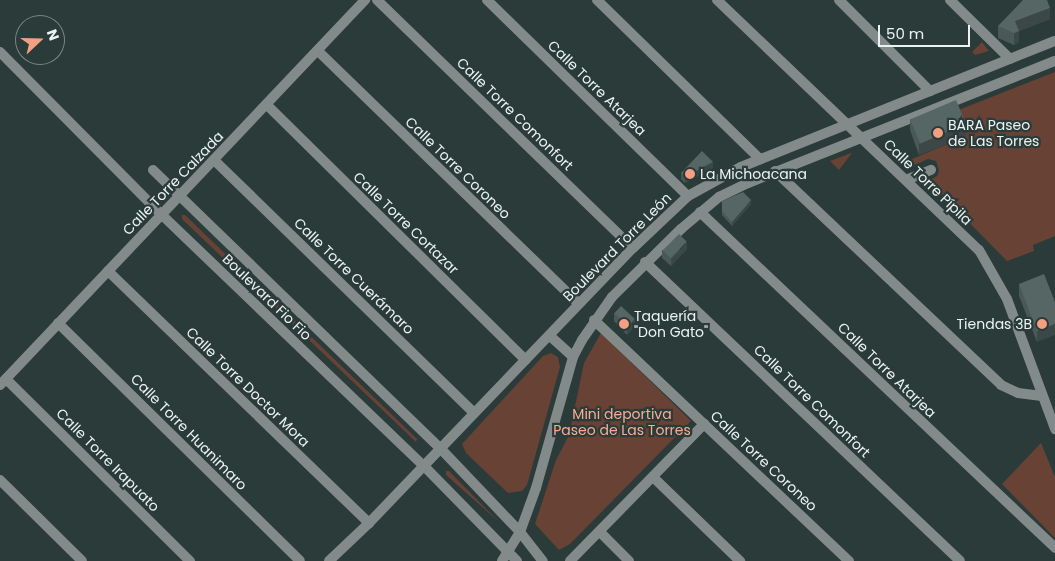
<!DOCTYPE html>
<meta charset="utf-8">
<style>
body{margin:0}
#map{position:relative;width:1055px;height:561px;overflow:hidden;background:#2b3b39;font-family:Poppins,sans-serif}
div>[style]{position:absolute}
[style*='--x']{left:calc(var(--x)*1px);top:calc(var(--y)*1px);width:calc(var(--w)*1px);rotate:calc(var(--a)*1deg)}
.green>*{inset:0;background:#684235}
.street>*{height:10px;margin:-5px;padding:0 5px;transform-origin:5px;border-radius:5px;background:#838b8a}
.wall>*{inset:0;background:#4a5857}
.shaded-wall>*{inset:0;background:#3c4747}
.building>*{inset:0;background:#566665;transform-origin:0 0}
.dots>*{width:14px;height:14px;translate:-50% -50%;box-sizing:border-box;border:2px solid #2b3b39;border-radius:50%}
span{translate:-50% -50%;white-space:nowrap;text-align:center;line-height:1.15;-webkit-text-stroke:4.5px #2b3b39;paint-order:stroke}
.street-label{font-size:14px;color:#eaf3f2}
.poi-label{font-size:14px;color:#eaf3f2}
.left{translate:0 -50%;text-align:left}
.right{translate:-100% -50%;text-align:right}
.park-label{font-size:14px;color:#faac91}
.north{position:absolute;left:15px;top:15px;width:50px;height:50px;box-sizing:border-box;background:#2b3b39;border:1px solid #778583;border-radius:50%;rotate:69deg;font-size:14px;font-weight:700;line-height:20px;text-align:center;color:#eaf3f2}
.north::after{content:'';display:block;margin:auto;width:18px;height:22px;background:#f39f82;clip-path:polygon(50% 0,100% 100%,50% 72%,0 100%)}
.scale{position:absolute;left:878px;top:25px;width:92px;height:22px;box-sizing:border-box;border:2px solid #eaf3f2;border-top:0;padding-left:6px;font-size:15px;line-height:18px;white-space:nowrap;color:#eaf3f2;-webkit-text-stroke:4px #2b3b39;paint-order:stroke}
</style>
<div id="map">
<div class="green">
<i style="clip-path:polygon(982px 42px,989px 51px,975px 55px,972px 52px)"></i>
<i style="clip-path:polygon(1055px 72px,1055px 236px,1033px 245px,1034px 251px,1007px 261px,928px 181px,937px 176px,939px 170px,936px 161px,928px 159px,910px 167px,905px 162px,966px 136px,956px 111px)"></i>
<i style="clip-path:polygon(852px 153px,839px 170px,830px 161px,851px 153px)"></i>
<i style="clip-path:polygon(182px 215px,185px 215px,417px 439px,416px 442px,182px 219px)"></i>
<i style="clip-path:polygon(601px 333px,691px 421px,570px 544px,559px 550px,535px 524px,556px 460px,569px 435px,584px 363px)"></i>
<i style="clip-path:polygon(551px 353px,558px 357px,560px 367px,527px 485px,522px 491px,508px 493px,466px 453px,462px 444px,543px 356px)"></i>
<i style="clip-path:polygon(1041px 443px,1055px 477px,1055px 538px,1002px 484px)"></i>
<i style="clip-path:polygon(446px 471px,449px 471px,498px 521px,446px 475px)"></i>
</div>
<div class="street">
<i style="--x:377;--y:0;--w:356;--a:44.1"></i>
<i style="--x:487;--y:0;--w:281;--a:44.3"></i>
<i style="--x:597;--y:0;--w:228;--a:44.3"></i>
<i style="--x:717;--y:0;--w:362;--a:43.7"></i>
<i style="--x:979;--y:250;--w:56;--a:60.3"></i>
<i style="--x:1007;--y:299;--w:139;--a:69.7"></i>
<i style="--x:839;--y:0;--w:129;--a:45"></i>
<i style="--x:950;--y:0;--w:84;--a:44.5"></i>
<i style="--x:318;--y:51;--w:363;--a:44.1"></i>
<i style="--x:0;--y:52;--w:230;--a:45.2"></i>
<i style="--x:162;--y:215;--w:363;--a:43.8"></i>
<i style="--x:424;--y:466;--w:133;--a:45.6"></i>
<i style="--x:267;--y:105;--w:363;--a:44.6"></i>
<i style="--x:214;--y:160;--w:363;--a:44.2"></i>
<i style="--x:153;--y:170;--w:401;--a:44.1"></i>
<i style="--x:441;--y:449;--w:115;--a:46.4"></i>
<i style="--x:520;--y:532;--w:37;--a:52"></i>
<i style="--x:775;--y:171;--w:311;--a:43.4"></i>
<i style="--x:1001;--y:385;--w:19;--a:25"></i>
<i style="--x:1018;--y:393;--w:24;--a:7"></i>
<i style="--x:906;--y:180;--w:27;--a:-22"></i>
<i style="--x:700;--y:212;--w:489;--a:43.4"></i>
<i style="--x:645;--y:262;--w:434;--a:43.5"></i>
<i style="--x:108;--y:271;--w:363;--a:44"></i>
<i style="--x:594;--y:320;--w:351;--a:43.4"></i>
<i style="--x:58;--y:323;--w:339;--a:44.5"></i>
<i style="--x:550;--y:336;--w:31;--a:42"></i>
<i style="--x:6;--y:379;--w:259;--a:44.7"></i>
<i style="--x:0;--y:385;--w:531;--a:-46.53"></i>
<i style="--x:654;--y:478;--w:120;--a:44"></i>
<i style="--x:0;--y:480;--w:115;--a:44.6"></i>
<i style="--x:600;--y:532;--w:41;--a:45"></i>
<i style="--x:329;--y:561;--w:55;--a:-43.5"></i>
<i style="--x:369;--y:523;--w:381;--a:-46.2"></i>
<i style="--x:633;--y:248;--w:76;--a:-43.4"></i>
<i style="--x:688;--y:196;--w:60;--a:-28.7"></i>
<i style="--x:741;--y:167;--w:338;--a:-21.9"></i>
<i style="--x:502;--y:561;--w:34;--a:-58"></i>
<i style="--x:520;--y:532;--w:47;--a:-70"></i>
<i style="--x:536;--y:488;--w:136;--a:-74.2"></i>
<i style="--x:573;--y:357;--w:19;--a:-62"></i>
<i style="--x:582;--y:340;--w:52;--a:-55.1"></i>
<i style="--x:612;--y:297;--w:97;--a:-44.6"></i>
<i style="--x:681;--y:229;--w:50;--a:-40.1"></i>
<i style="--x:719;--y:197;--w:32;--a:-26"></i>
<i style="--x:748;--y:183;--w:330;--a:-21.7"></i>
<i style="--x:570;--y:561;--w:192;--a:-45.6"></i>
</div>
<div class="wall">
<i style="clip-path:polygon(1050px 19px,1019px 31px,1019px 42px,1014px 45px,998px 38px,998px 26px)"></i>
<i style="clip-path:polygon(910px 119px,966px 136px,919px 155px,910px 130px)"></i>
<i style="clip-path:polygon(713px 168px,685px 183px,681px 179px,681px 173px)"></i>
<i style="clip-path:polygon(722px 201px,751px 204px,732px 226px,722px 215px)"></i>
<i style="clip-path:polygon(687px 249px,671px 266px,662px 258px,662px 250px)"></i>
<i style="clip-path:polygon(1019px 284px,1055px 302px,1037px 342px,1019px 296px)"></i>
<i style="clip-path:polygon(614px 313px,635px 326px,627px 335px,614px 321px)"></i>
</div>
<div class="shaded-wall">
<i style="clip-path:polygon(1050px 8px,1050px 19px,1015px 32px,1015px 21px)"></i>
<i style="clip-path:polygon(1019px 31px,1019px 42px,1014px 45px,1014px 33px)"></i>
<i style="clip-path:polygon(966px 124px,966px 136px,919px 155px,919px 144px)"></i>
<i style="clip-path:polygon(713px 162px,713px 168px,685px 183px,685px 177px)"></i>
<i style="clip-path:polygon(751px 200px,751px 204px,732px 226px,732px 222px)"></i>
<i style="clip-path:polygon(687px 242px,687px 249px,671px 266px,671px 259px)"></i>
<i style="clip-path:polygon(635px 319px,635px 326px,627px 335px,627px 327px)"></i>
<i style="clip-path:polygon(1055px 324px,1055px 335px,1037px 342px,1037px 331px)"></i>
</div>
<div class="building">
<i style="clip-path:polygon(1023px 0,1047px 0,1050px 8px,1015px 21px,1019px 31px,1014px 33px,998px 26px)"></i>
<i style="left:956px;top:100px;width:26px;height:50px;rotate:67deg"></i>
<i style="clip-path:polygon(702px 151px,713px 162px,685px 177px,681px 173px)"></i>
<i style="clip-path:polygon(743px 192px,751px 200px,732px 222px,722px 211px,722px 201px)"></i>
<i style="left:679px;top:234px;width:11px;height:23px;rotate:45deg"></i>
<i style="clip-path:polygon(1044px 274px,1055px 302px,1055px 324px,1037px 331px,1019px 284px)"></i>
<i style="left:621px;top:306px;width:19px;height:10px;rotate:43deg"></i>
</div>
<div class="dots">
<i style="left:938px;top:133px;background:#f39f82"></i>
<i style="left:690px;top:174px;background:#f39f82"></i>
<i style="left:624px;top:324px;background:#f39f82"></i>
<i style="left:1042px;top:324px;background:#f39f82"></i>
</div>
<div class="street-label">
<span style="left:597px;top:88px;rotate:44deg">Calle Torre Atarjea</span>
<span style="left:515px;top:114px;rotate:44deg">Calle Torre Comonfort</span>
<span style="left:458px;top:168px;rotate:44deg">Calle Torre Coroneo</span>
<span style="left:928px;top:182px;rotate:44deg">Calle Torre Pípila</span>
<span style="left:173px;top:183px;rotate:-46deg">Calle Torre Calzada</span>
<span style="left:406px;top:223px;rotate:44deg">Calle Torre Cortazar</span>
<span style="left:617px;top:247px;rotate:-45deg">Boulevard Torre León</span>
<span style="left:354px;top:276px;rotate:44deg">Calle Torre Cuerámaro</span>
<span style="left:267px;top:297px;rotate:44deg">Boulevard Fio Fio</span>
<span style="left:887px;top:370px;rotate:44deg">Calle Torre Atarjea</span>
<span style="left:248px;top:387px;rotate:44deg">Calle Torre Doctor Mora</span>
<span style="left:812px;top:401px;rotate:44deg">Calle Torre Comonfort</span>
<span style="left:189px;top:432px;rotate:45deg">Calle Torre Huanimaro</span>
<span style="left:108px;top:460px;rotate:45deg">Calle Torre Irapuato</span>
<span style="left:764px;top:461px;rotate:43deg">Calle Torre Coroneo</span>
</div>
<div class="poi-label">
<span class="left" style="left:948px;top:133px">BARA Paseo<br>de Las Torres</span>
<span class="left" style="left:700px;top:174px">La Michoacana</span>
<span class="left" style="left:634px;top:324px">Taquería<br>"Don Gato"</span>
<span class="right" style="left:1032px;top:324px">Tiendas 3B</span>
</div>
<div class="park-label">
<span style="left:622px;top:422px">Mini deportiva<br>Paseo de Las Torres</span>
</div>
<div class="north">N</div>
<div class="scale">50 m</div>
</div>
